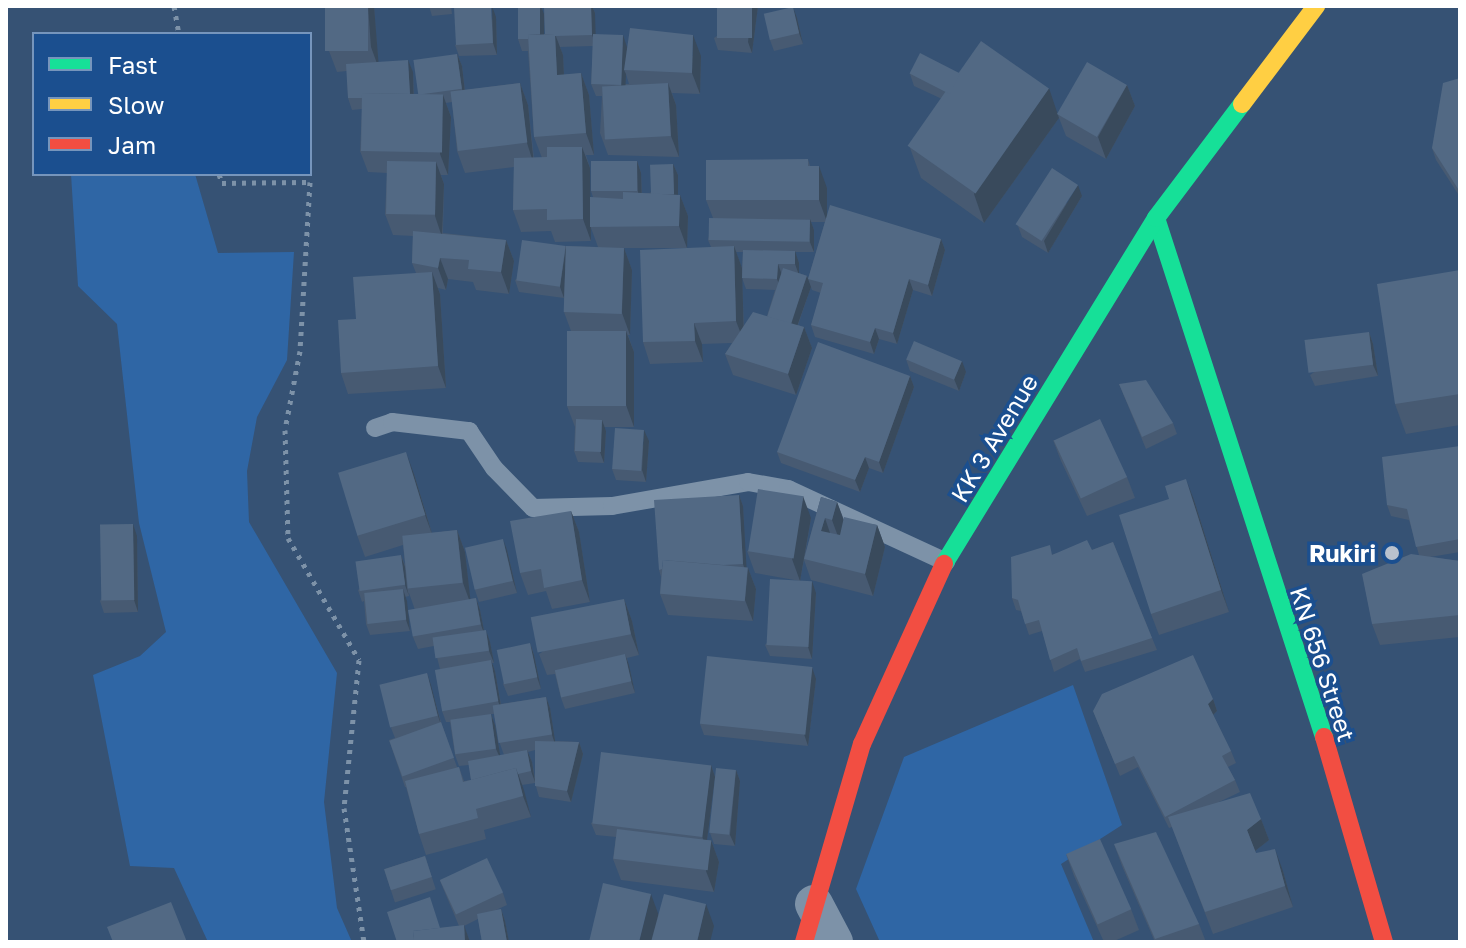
<!DOCTYPE html>
<style>
body{margin:0}
#map{position:relative;width:1466px;height:948px;overflow:hidden;background:#365274;font-family:"Golos Text",sans-serif}
div>[style]{position:absolute}
[style*='--x']{left:calc(var(--x)*1px);top:calc(var(--y)*1px);width:calc(var(--w)*1px);rotate:calc(var(--a)*1deg)}
.green>*{inset:0;background:#2f66a5}
.path>*{height:5px;margin-top:-2.5px;transform-origin:0;background:repeating-linear-gradient(90deg,#7d92a8 0 4px,transparent 0 10px)}
.lane>*{height:18px;margin:-9px;padding:0 9px;transform-origin:9px;border-radius:9px;background:#7d92a8}
.street>*{height:38px;margin:-19px;padding:0 19px;transform-origin:19px;border-radius:19px;background:#7d92a8}
.fast>*{height:18px;margin:-9px;padding:0 9px;transform-origin:9px;border-radius:9px;background:#16e098}
.slow>*{height:18px;margin:-9px;padding:0 9px;transform-origin:9px;border-radius:9px;background:#ffcf43}
.jam>*{height:18px;margin:-9px;padding:0 9px;transform-origin:9px;border-radius:9px;background:#f24e42}
.wall>*{inset:0;background:#475a72;transform-origin:0 0}
.shaded-wall>*{inset:0;background:#394a5c}
.building>*{inset:0;background:#526984;transform-origin:0 0}
.dots>*{width:22px;height:22px;translate:-50% -50%;box-sizing:border-box;border:4px solid #1b4f8f;border-radius:50%}
span{translate:-50% -50%;white-space:nowrap;text-align:center;line-height:1.15;-webkit-text-stroke:7px #1b4f8f;paint-order:stroke}
.street-label{font-size:24px;color:#fff}
.poi-label{font-size:24px;color:#fff;font-weight:700}
.right{translate:-100% -50%;text-align:right}
.frame{position:absolute;inset:0;border:8px solid #fff;pointer-events:none}
.legend{position:absolute;left:32px;top:32px;width:280px;height:144px;box-sizing:border-box;background:#1b4f8f;border:2px solid #7695bc;margin:0;padding:10px 14px;list-style:none;font-size:24px;color:#fff}
.legend li{display:flex;align-items:center;gap:16px;height:40px}
.legend b{width:40px;border:2px solid #7695bc}
</style>
<div id="map">
<div class="green">
<i style="clip-path:polygon(71px 174px,195px 174px,218px 253px,294px 252px,287px 360px,257px 417px,247px 471px,249px 522px,337px 673px,324px 802px,337px 908px,352px 942px,208px 942px,174px 868px,130px 866px,93px 675px,140px 656px,166px 632px,139px 523px,117px 324px,78px 286px)"></i>
<i style="clip-path:polygon(1073px 685px,1122px 825px,1061px 864px,1094px 942px,880px 942px,856px 889px,904px 757px)"></i>
</div>
<div class="path">
<i style="--x:174;--y:6;--w:28;--a:80"></i>
<i style="--x:219;--y:174;--w:9;--a:72"></i>
<i style="--x:222;--y:183;--w:88;--a:-0.7"></i>
<i style="--x:310;--y:182;--w:169;--a:93.4"></i>
<i style="--x:300;--y:351;--w:80;--a:100.8"></i>
<i style="--x:285;--y:430;--w:108;--a:88.4"></i>
<i style="--x:288;--y:538;--w:141;--a:59.8"></i>
<i style="--x:359;--y:660;--w:149;--a:95.8"></i>
<i style="--x:344;--y:808;--w:135;--a:81.5"></i>
</div>
<div class="lane">
<i style="--x:375;--y:428;--w:18;--a:-19"></i>
<i style="--x:392;--y:422;--w:78;--a:6.7"></i>
<i style="--x:469;--y:431;--w:45;--a:56"></i>
<i style="--x:494;--y:468;--w:56;--a:45.7"></i>
<i style="--x:533;--y:508;--w:79;--a:-1.5"></i>
<i style="--x:612;--y:506;--w:138;--a:-10"></i>
<i style="--x:748;--y:482;--w:41;--a:9.9"></i>
<i style="--x:788;--y:489;--w:174;--a:24.8"></i>
</div>
<div class="street">
<i style="--x:814;--y:904;--w:43;--a:62.2"></i>
</div>
<div class="fast">
<i style="--x:1156;--y:218;--w:546;--a:72.06"></i>
<i style="--x:944;--y:564;--w:406;--a:-58.5"></i>
<i style="--x:1156;--y:218;--w:143;--a:-53"></i>
</div>
<div class="slow">
<i style="--x:1242;--y:104;--w:123;--a:-52.9"></i>
</div>
<div class="jam">
<i style="--x:1324;--y:737;--w:214;--a:73.7"></i>
<i style="--x:804;--y:942;--w:206;--a:-73.7"></i>
<i style="--x:862;--y:744;--w:198;--a:-65.5"></i>
</div>
<div class="wall">
<i style="clip-path:polygon(evenodd,325px 6px,374px 6px,378px 62px,413px 72px,414px 94px,418px 94px,457px 54px,462px 66px,465px 90px,520px 83px,528px 105px,534px 158px,542px 158px,534px 137px,528px 51px,522px 51px,518px 39px,544px 14px,544px 34px,545px 34px,544px 6px,592px 6px,595px 13px,595px 34px,627px 47px,626px 55px,701px 56px,700px 94px,672px 93px,676px 105px,679px 157px,608px 155px,600px 133px,602px 96px,596px 96px,591px 84px,593px 46px,560px 47px,563px 55px,564px 75px,581px 73px,589px 95px,594px 155px,586px 155px,590px 168px,590px 197px,593px 197px,591px 191px,637px 161px,641px 173px,642px 193px,650px 193px,673px 164px,678px 175px,678px 195px,680px 195px,688px 216px,687px 248px,624px 248px,632px 270px,630px 335px,628px 335px,634px 352px,634px 427px,604px 427px,606px 431px,604px 463px,578px 462px,574px 451px,575px 427px,567px 406px,571px 331px,564px 312px,564px 298px,519px 292px,515px 280px,566px 246px,598px 247px,591px 228px,591px 241px,555px 242px,551px 231px,521px 232px,513px 210px,514px 167px,465px 173px,457px 151px,452px 102px,446px 103px,451px 117px,448px 175px,441px 175px,444px 184px,443px 233px,506px 240px,514px 261px,509px 294px,476px 290px,473px 282px,448px 279px,446px 290px,438px 288px,440px 294px,446px 388px,348px 394px,341px 373px,356px 319px,416px 273px,412px 263px,413px 236px,393px 235px,385px 214px,387px 173px,368px 172px,360px 151px,362px 109px,352px 110px,348px 98px,347px 71px,337px 72px,329px 51px,325px 6px,626px 74px,629px 84px,625px 84px,626px 74px)"></i>
<i style="clip-path:polygon(429px 6px,451px 6px,452px 14px,432px 16px)"></i>
<i style="clip-path:polygon(758px 6px,752px 53px,718px 50px,714px 38px)"></i>
<i style="clip-path:polygon(496px 17px,497px 55px,459px 56px,455px 45px)"></i>
<i style="clip-path:polygon(797px 18px,803px 44px,774px 51px,770px 40px)"></i>
<i style="clip-path:polygon(960px 73px,1058px 114px,1127px 85px,1135px 106px,1106px 159px,1066px 136px,1059px 118px,984px 223px,921px 178px,910px 148px,942px 99px,914px 86px,910px 74px)"></i>
<i style="clip-path:polygon(1460px 78px,1460px 197px,1436px 160px,1432px 148px)"></i>
<i style="clip-path:polygon(evenodd,808px 159px,810px 166px,827px 188px,827px 216px,941px 239px,945px 250px,932px 296px,913px 290px,897px 344px,879px 339px,874px 354px,815px 337px,811px 325px,821px 293px,812px 290px,811px 287px,798px 325px,804px 327px,812px 348px,796px 395px,733px 375px,725px 354px,732px 343px,702px 344px,703px 362px,650px 364px,643px 342px,711px 247px,708px 240px,713px 218px,706px 200px,808px 159px,811px 222px,825px 222px,808px 279px,807px 276px,799px 273px,799px 263px,795px 252px,814px 252px,814px 230px,811px 222px,808px 159px,736px 252px,743px 252px,742px 268px,736px 252px,808px 159px,742px 278px,746px 289px,775px 290px,767px 316px,744px 326px,742px 278px)"></i>
<i style="clip-path:polygon(1082px 196px,1048px 253px,1022px 237px,1018px 226px)"></i>
<i style="clip-path:polygon(1460px 270px,1460px 425px,1406px 434px,1395px 404px)"></i>
<i style="clip-path:polygon(1369px 332px,1373px 344px,1378px 376px,1315px 386px,1310px 375px)"></i>
<i style="clip-path:polygon(906px 359px,966px 372px,959px 391px,910px 371px)"></i>
<i style="clip-path:polygon(910px 376px,914px 387px,883px 473px,869px 468px,860px 492px,781px 463px,777px 452px)"></i>
<i style="clip-path:polygon(1119px 384px,1173px 423px,1177px 434px,1146px 449px)"></i>
<i style="clip-path:polygon(1053px 440px,1127px 477px,1135px 498px,1087px 516px,1061px 461px)"></i>
<i style="clip-path:polygon(649px 441px,646px 482px,616px 480px,612px 469px)"></i>
<i style="clip-path:polygon(1460px 446px,1460px 552px,1430px 557px,1460px 561px,1460px 637px,1380px 645px,1372px 624px,1419px 555px,1409px 520px,1391px 516px,1387px 505px)"></i>
<i style="clip-path:polygon(evenodd,414px 474px,432px 533px,457px 530px,465px 552px,470px 599px,476px 598px,480px 610px,484px 631px,490px 642px,494px 663px,492px 663px,495px 671px,501px 704px,546px 697px,550px 708px,555px 741px,579px 742px,583px 754px,571px 802px,539px 797px,535px 783px,522px 785px,531px 817px,484px 830px,486px 839px,426px 855px,419px 834px,406px 787px,405px 787px,389px 740px,395px 738px,391px 728px,427px 673px,441px 722px,457px 767px,459px 767px,464px 781px,471px 780px,469px 765px,459px 766px,455px 755px,450px 722px,446px 722px,442px 711px,440px 669px,434px 646px,418px 649px,413px 637px,415px 610px,409px 593px,409px 596px,405px 597px,410px 631px,370px 635px,366px 624px,364px 601px,362px 602px,358px 590px,401px 555px,405px 565px,403px 545px,365px 557px,357px 535px,414px 474px,491px 714px,494px 714px,500px 744px,504px 755px,500px 755px,495px 725px,491px 714px,414px 474px,535px 750px,535px 778px,532px 762px,528px 752px,535px 750px)"></i>
<i style="clip-path:polygon(739px 495px,743px 506px,746px 567px,748px 568px,756px 589px,753px 621px,668px 615px,660px 594px,661px 577px,659px 570px)"></i>
<i style="clip-path:polygon(821px 497px,837px 502px,844px 520px,877px 525px,885px 547px,873px 596px,811px 580px,804px 560px,800px 581px,755px 573px,747px 551px,811px 518px,805px 555px)"></i>
<i style="clip-path:polygon(1194px 500px,1229px 612px,1159px 635px,1151px 614px)"></i>
<i style="clip-path:polygon(571px 511px,579px 532px,590px 602px,552px 609px,546px 591px,528px 595px,520px 573px)"></i>
<i style="clip-path:polygon(137px 536px,138px 612px,104px 613px,100px 601px)"></i>
<i style="clip-path:polygon(1113px 542px,1157px 650px,1085px 672px,1080px 659px,1054px 672px,1042px 631px,1029px 635px,1021px 611px,1016px 610px,1012px 598px,1053px 554px,1092px 550px)"></i>
<i style="clip-path:polygon(507px 550px,517px 593px,479px 602px,475px 590px)"></i>
<i style="clip-path:polygon(816px 593px,812px 659px,770px 656px,765px 645px)"></i>
<i style="clip-path:polygon(624px 599px,632px 621px,639px 655px,627px 658px,635px 693px,565px 709px,561px 698px,555px 674px,547px 675px,539px 654px)"></i>
<i style="clip-path:polygon(530px 643px,534px 655px,541px 689px,508px 696px,503px 684px)"></i>
<i style="clip-path:polygon(816px 679px,808px 746px,704px 735px,700px 724px)"></i>
<i style="clip-path:polygon(1213px 699px,1217px 711px,1213px 715px,1231px 751px,1236px 763px,1228px 767px,1235px 780px,1240px 792px,1219px 802px,1261px 819px,1269px 840px,1255px 851px,1256px 853px,1283px 871px,1293px 907px,1213px 934px,1172px 827px,1169px 828px,1138px 767px,1120px 776px,1093px 711px)"></i>
<i style="clip-path:polygon(711px 765px,715px 777px,707px 840px,711px 840px,719px 862px,714px 892px,621px 880px,613px 859px,616px 837px,596px 835px,591px 823px)"></i>
<i style="clip-path:polygon(736px 770px,740px 781px,735px 846px,714px 844px,710px 833px)"></i>
<i style="clip-path:polygon(1114px 844px,1199px 924px,1206px 942px,1155px 942px,1122px 866px)"></i>
<i style="clip-path:polygon(1066px 854px,1131px 909px,1139px 930px,1112px 942px,1104px 942px,1074px 876px)"></i>
<i style="left:425px;top:856px;width:35px;height:43px;rotate:72deg"></i>
<i style="clip-path:polygon(440px 881px,503px 893px,507px 905px,496px 910px,501px 909px,505px 921px,509px 942px,482px 942px,478px 919px,464px 926px,470px 942px,397px 942px,441px 928px,459px 926px)"></i>
</div>
<div class="shaded-wall">
<i style="clip-path:polygon(368px 6px,374px 6px,379px 69px,371px 47px)"></i>
<i style="clip-path:polygon(492px 6px,496px 17px,497px 55px,493px 43px)"></i>
<i style="clip-path:polygon(540px 6px,541px 6px,544px 14px,544px 51px,540px 39px)"></i>
<i style="clip-path:polygon(591px 6px,592px 6px,595px 13px,596px 46px,592px 35px)"></i>
<i style="clip-path:polygon(752px 6px,758px 6px,752px 53px,748px 42px)"></i>
<i style="clip-path:polygon(793px 7px,797px 18px,803px 44px,799px 33px)"></i>
<i style="clip-path:polygon(555px 34px,563px 55px,565px 97px,557px 75px)"></i>
<i style="clip-path:polygon(623px 35px,627px 47px,626px 70px,624px 70px,626px 74px,625px 97px,621px 85px)"></i>
<i style="clip-path:polygon(693px 35px,701px 56px,700px 94px,692px 73px)"></i>
<i style="clip-path:polygon(457px 54px,462px 66px,466px 101px,462px 89px)"></i>
<i style="clip-path:polygon(408px 60px,413px 72px,414px 107px,410px 96px)"></i>
<i style="clip-path:polygon(581px 73px,589px 95px,594px 155px,586px 133px)"></i>
<i style="clip-path:polygon(520px 83px,528px 105px,534px 165px,527px 143px)"></i>
<i style="clip-path:polygon(668px 83px,676px 105px,679px 157px,671px 136px)"></i>
<i style="clip-path:polygon(1127px 85px,1135px 106px,1106px 159px,1098px 137px)"></i>
<i style="clip-path:polygon(1049px 88px,1059px 118px,984px 223px,974px 194px)"></i>
<i style="clip-path:polygon(443px 95px,451px 117px,448px 175px,440px 154px)"></i>
<i style="clip-path:polygon(582px 147px,590px 168px,591px 241px,583px 219px)"></i>
<i style="clip-path:polygon(637px 161px,641px 173px,642px 204px,638px 193px)"></i>
<i style="clip-path:polygon(436px 162px,444px 184px,442px 237px,435px 216px)"></i>
<i style="clip-path:polygon(673px 164px,678px 175px,678px 210px,674px 198px)"></i>
<i style="clip-path:polygon(819px 166px,827px 188px,827px 222px,819px 200px)"></i>
<i style="clip-path:polygon(1078px 185px,1082px 196px,1048px 253px,1044px 241px)"></i>
<i style="clip-path:polygon(680px 195px,688px 216px,687px 248px,679px 226px)"></i>
<i style="clip-path:polygon(810px 219px,814px 230px,814px 252px,809px 240px)"></i>
<i style="clip-path:polygon(941px 239px,945px 250px,932px 296px,928px 285px)"></i>
<i style="clip-path:polygon(506px 240px,514px 261px,509px 294px,501px 272px)"></i>
<i style="clip-path:polygon(566px 246px,564px 298px,560px 287px)"></i>
<i style="clip-path:polygon(734px 246px,742px 268px,744px 342px,736px 321px)"></i>
<i style="clip-path:polygon(624px 248px,632px 270px,630px 335px,622px 313px)"></i>
<i style="clip-path:polygon(795px 251px,799px 263px,799px 275px,795px 264px)"></i>
<i style="clip-path:polygon(440px 258px,448px 279px,446px 290px,438px 268px)"></i>
<i style="clip-path:polygon(778px 264px,782px 275px,781px 290px,777px 279px)"></i>
<i style="clip-path:polygon(432px 272px,440px 294px,446px 388px,438px 366px)"></i>
<i style="clip-path:polygon(807px 276px,811px 287px,794px 335px,790px 324px)"></i>
<i style="clip-path:polygon(909px 279px,913px 290px,897px 344px,893px 333px)"></i>
<i style="clip-path:polygon(694px 323px,702px 344px,703px 362px,695px 341px)"></i>
<i style="clip-path:polygon(804px 327px,812px 348px,796px 395px,788px 374px)"></i>
<i style="clip-path:polygon(875px 328px,879px 339px,874px 354px,870px 342px)"></i>
<i style="clip-path:polygon(626px 331px,634px 352px,634px 427px,626px 405px)"></i>
<i style="clip-path:polygon(1369px 332px,1373px 344px,1378px 376px,1373px 365px)"></i>
<i style="clip-path:polygon(962px 361px,966px 372px,959px 391px,954px 379px)"></i>
<i style="clip-path:polygon(910px 376px,914px 387px,883px 473px,879px 462px)"></i>
<i style="clip-path:polygon(602px 420px,606px 431px,604px 463px,600px 452px)"></i>
<i style="clip-path:polygon(644px 430px,649px 441px,646px 482px,642px 470px)"></i>
<i style="clip-path:polygon(406px 452px,414px 474px,433px 537px,425px 515px)"></i>
<i style="clip-path:polygon(865px 457px,869px 468px,860px 492px,855px 480px)"></i>
<i style="clip-path:polygon(1186px 479px,1194px 500px,1229px 612px,1221px 590px)"></i>
<i style="clip-path:polygon(739px 495px,743px 506px,747px 576px,743px 564px)"></i>
<i style="clip-path:polygon(803px 496px,811px 518px,800px 581px,792px 559px)"></i>
<i style="clip-path:polygon(837px 502px,845px 524px,840px 542px,832px 520px)"></i>
<i style="clip-path:polygon(571px 511px,579px 532px,590px 602px,582px 580px)"></i>
<i style="clip-path:polygon(825px 518px,832px 539px,821px 531px)"></i>
<i style="clip-path:polygon(133px 524px,137px 536px,138px 612px,134px 600px)"></i>
<i style="clip-path:polygon(877px 525px,885px 547px,873px 596px,865px 574px)"></i>
<i style="clip-path:polygon(457px 530px,465px 552px,471px 605px,463px 583px)"></i>
<i style="clip-path:polygon(503px 539px,507px 550px,517px 593px,513px 581px)"></i>
<i style="clip-path:polygon(401px 555px,405px 567px,407px 588px,409px 596px,405px 585px)"></i>
<i style="clip-path:polygon(748px 568px,756px 589px,753px 621px,745px 600px)"></i>
<i style="clip-path:polygon(812px 581px,816px 593px,812px 659px,808px 647px)"></i>
<i style="clip-path:polygon(403px 589px,407px 601px,410px 631px,406px 620px)"></i>
<i style="clip-path:polygon(476px 598px,480px 610px,485px 636px,481px 625px)"></i>
<i style="clip-path:polygon(624px 599px,632px 621px,639px 655px,631px 634px)"></i>
<i style="clip-path:polygon(486px 630px,490px 642px,494px 663px,489px 651px)"></i>
<i style="clip-path:polygon(530px 643px,534px 655px,541px 689px,537px 677px)"></i>
<i style="clip-path:polygon(625px 654px,629px 665px,635px 693px,631px 681px)"></i>
<i style="clip-path:polygon(491px 660px,495px 671px,502px 712px,498px 701px)"></i>
<i style="clip-path:polygon(812px 667px,816px 679px,808px 746px,804px 734px)"></i>
<i style="clip-path:polygon(427px 673px,431px 685px,442px 728px,438px 716px)"></i>
<i style="clip-path:polygon(546px 697px,550px 708px,556px 747px,552px 735px)"></i>
<i style="clip-path:polygon(1213px 699px,1217px 711px,1212px 716px,1208px 704px)"></i>
<i style="clip-path:polygon(491px 714px,495px 725px,501px 760px,496px 749px)"></i>
<i style="clip-path:polygon(579px 742px,583px 754px,571px 802px,567px 791px)"></i>
<i style="clip-path:polygon(527px 750px,532px 762px,535px 782px,531px 771px)"></i>
<i style="clip-path:polygon(711px 765px,715px 777px,706px 848px,702px 836px)"></i>
<i style="clip-path:polygon(516px 768px,524px 790px,531px 817px,523px 796px)"></i>
<i style="clip-path:polygon(736px 770px,740px 781px,735px 846px,730px 835px)"></i>
<i style="clip-path:polygon(1261px 819px,1269px 840px,1255px 851px,1247px 830px)"></i>
<i style="clip-path:polygon(711px 840px,719px 862px,714px 892px,706px 871px)"></i>
<i style="clip-path:polygon(1275px 849px,1283px 871px,1293px 907px,1285px 886px)"></i>
<i style="clip-path:polygon(651px 894px,659px 916px,653px 942px,639px 942px)"></i>
<i style="clip-path:polygon(706px 904px,714px 926px,710px 942px,697px 942px)"></i>
<i style="clip-path:polygon(501px 909px,505px 921px,509px 942px,507px 942px)"></i>
<i style="clip-path:polygon(464px 925px,470px 942px,465px 942px)"></i>
</div>
<div class="building">
<i style="left:325px;top:6px;width:43px;height:45px"></i>
<i style="left:491px;top:6px;width:37px;height:37px;rotate:87deg"></i>
<i style="clip-path:polygon(518px 6px,540px 6px,540px 34px,528px 35px,528px 39px,518px 39px)"></i>
<i style="clip-path:polygon(544px 6px,591px 6px,592px 35px,555px 36px,555px 34px,545px 34px)"></i>
<i style="left:717px;top:6px;width:35px;height:32px"></i>
<i style="left:793px;top:7px;width:27px;height:30px;rotate:77deg"></i>
<i style="clip-path:polygon(630px 28px,693px 35px,692px 73px,624px 70px)"></i>
<i style="clip-path:polygon(555px 34px,557px 75px,581px 73px,586px 133px,534px 137px,528px 35px)"></i>
<i style="left:593px;top:34px;width:30px;height:50px;rotate:2deg"></i>
<i style="left:981px;top:41px;width:83px;height:128px;rotate:35deg"></i>
<i style="left:920px;top:53px;width:45px;height:23px;rotate:27deg"></i>
<i style="left:457px;top:54px;width:35px;height:44px;rotate:82deg"></i>
<i style="clip-path:polygon(408px 60px,410px 94px,362px 93px,362px 98px,348px 98px,346px 64px)"></i>
<i style="left:1087px;top:62px;width:46px;height:60px;rotate:30deg"></i>
<i style="clip-path:polygon(1460px 78px,1460px 192px,1432px 148px,1443px 83px)"></i>
<i style="left:520px;top:83px;width:60px;height:70px;rotate:83deg"></i>
<i style="left:668px;top:83px;width:53px;height:66px;rotate:87deg"></i>
<i style="left:362px;top:93px;width:81px;height:58px;rotate:1deg"></i>
<i style="clip-path:polygon(547px 147px,582px 147px,583px 219px,547px 220px,547px 209px,513px 210px,514px 158px,547px 157px)"></i>
<i style="clip-path:polygon(808px 159px,808px 166px,819px 166px,819px 200px,706px 200px,706px 160px)"></i>
<i style="left:387px;top:161px;width:49px;height:53px;rotate:1deg"></i>
<i style="left:591px;top:161px;width:46px;height:30px"></i>
<i style="left:673px;top:164px;width:30px;height:23px;rotate:88deg"></i>
<i style="left:1052px;top:168px;width:31px;height:67px;rotate:33deg"></i>
<i style="clip-path:polygon(623px 192px,680px 195px,679px 226px,590px 227px,590px 197px,623px 199px)"></i>
<i style="clip-path:polygon(830px 205px,941px 239px,928px 285px,909px 279px,893px 333px,875px 328px,870px 342px,811px 325px,823px 283px,808px 279px)"></i>
<i style="left:709px;top:218px;width:101px;height:22px;rotate:1deg"></i>
<i style="clip-path:polygon(413px 231px,506px 240px,501px 272px,468px 269px,469px 260px,440px 258px,438px 268px,412px 263px)"></i>
<i style="left:522px;top:240px;width:44px;height:41px;rotate:8deg"></i>
<i style="left:566px;top:246px;width:58px;height:66px;rotate:2deg"></i>
<i style="clip-path:polygon(734px 246px,736px 321px,694px 323px,695px 341px,643px 342px,640px 250px)"></i>
<i style="clip-path:polygon(743px 250px,795px 251px,795px 264px,778px 264px,777px 279px,742px 278px)"></i>
<i style="left:783px;top:268px;width:25px;height:51px;rotate:18deg"></i>
<i style="clip-path:polygon(1460px 270px,1460px 394px,1395px 404px,1377px 284px)"></i>
<i style="clip-path:polygon(432px 272px,438px 366px,341px 373px,338px 320px,356px 319px,353px 277px)"></i>
<i style="clip-path:polygon(753px 312px,804px 327px,788px 374px,725px 354px)"></i>
<i style="left:567px;top:331px;width:59px;height:75px"></i>
<i style="left:1369px;top:332px;width:33px;height:65px;rotate:83deg"></i>
<i style="left:914px;top:341px;width:52px;height:20px;rotate:23deg"></i>
<i style="clip-path:polygon(818px 342px,910px 376px,879px 462px,865px 457px,855px 480px,777px 452px)"></i>
<i style="clip-path:polygon(1146px 380px,1173px 423px,1142px 437px,1119px 384px)"></i>
<i style="left:576px;top:419px;width:26px;height:32px;rotate:2deg"></i>
<i style="left:1100px;top:419px;width:64px;height:51px;rotate:65deg"></i>
<i style="left:615px;top:428px;width:29px;height:41px;rotate:4deg"></i>
<i style="clip-path:polygon(1460px 446px,1460px 539px,1416px 547px,1407px 509px,1387px 505px,1382px 457px)"></i>
<i style="left:406px;top:452px;width:66px;height:71px;rotate:73deg"></i>
<i style="clip-path:polygon(1186px 479px,1221px 590px,1151px 614px,1119px 515px,1169px 499px,1165px 486px)"></i>
<i style="left:758px;top:489px;width:46px;height:63px;rotate:9deg"></i>
<i style="clip-path:polygon(739px 495px,743px 564px,723px 565px,663px 560px,662px 569px,659px 570px,654px 500px)"></i>
<i style="clip-path:polygon(821px 497px,837px 502px,832px 520px,825px 518px,821px 531px,840px 535px,844px 517px,877px 525px,865px 574px,804px 559px)"></i>
<i style="clip-path:polygon(571px 511px,582px 580px,544px 588px,541px 569px,520px 573px,510px 521px)"></i>
<i style="left:133px;top:524px;width:76px;height:33px;rotate:89deg"></i>
<i style="left:457px;top:530px;width:53px;height:55px;rotate:84deg"></i>
<i style="left:503px;top:539px;width:43px;height:39px;rotate:77deg"></i>
<i style="clip-path:polygon(1087px 540px,1092px 550px,1113px 542px,1152px 638px,1081px 661px,1077px 648px,1050px 660px,1039px 620px,1025px 624px,1018px 600px,1012px 598px,1011px 557px,1050px 545px,1052px 555px)"></i>
<i style="clip-path:polygon(1411px 554px,1460px 561px,1460px 615px,1372px 624px,1362px 574px)"></i>
<i style="left:401px;top:555px;width:30px;height:46px;rotate:82deg"></i>
<i style="left:663px;top:560px;width:85px;height:34px;rotate:5deg"></i>
<i style="left:770px;top:579px;width:42px;height:66px;rotate:3deg"></i>
<i style="left:403px;top:589px;width:31px;height:39px;rotate:84deg"></i>
<i style="left:476px;top:598px;width:27px;height:69px;rotate:80deg"></i>
<i style="left:624px;top:599px;width:36px;height:95px;rotate:79deg"></i>
<i style="left:486px;top:630px;width:21px;height:54px;rotate:82deg"></i>
<i style="left:530px;top:643px;width:35px;height:34px;rotate:78deg"></i>
<i style="left:625px;top:654px;width:28px;height:72px;rotate:77deg"></i>
<i style="clip-path:polygon(1193px 655px,1213px 699px,1208px 704px,1231px 751px,1222px 756px,1235px 780px,1165px 817px,1134px 756px,1115px 764px,1093px 711px,1102px 694px)"></i>
<i style="left:707px;top:656px;width:106px;height:68px;rotate:6deg"></i>
<i style="left:491px;top:660px;width:42px;height:57px;rotate:80deg"></i>
<i style="left:427px;top:673px;width:44px;height:49px;rotate:76deg"></i>
<i style="left:546px;top:697px;width:38px;height:54px;rotate:81deg"></i>
<i style="left:491px;top:714px;width:35px;height:41px;rotate:82deg"></i>
<i style="left:441px;top:722px;width:38px;height:55px;rotate:70deg"></i>
<i style="clip-path:polygon(535px 741px,579px 742px,567px 791px,535px 786px)"></i>
<i style="clip-path:polygon(527px 750px,531px 771px,518px 774px,516px 768px,471px 780px,468px 761px)"></i>
<i style="left:601px;top:752px;width:111px;height:72px;rotate:7deg"></i>
<i style="clip-path:polygon(459px 767px,463px 782px,516px 768px,523px 796px,476px 809px,478px 818px,419px 834px,405px 781px)"></i>
<i style="left:716px;top:768px;width:20px;height:65px;rotate:6deg"></i>
<i style="clip-path:polygon(1250px 793px,1261px 819px,1247px 830px,1256px 853px,1275px 849px,1285px 886px,1205px 912px,1168px 817px)"></i>
<i style="left:617px;top:829px;width:95px;height:30px;rotate:7deg"></i>
<i style="clip-path:polygon(1156px 832px,1199px 924px,1155px 939px,1114px 844px)"></i>
<i style="left:1100px;top:839px;width:77px;height:37px;rotate:66deg"></i>
<i style="left:425px;top:856px;width:22px;height:43px;rotate:72deg"></i>
<i style="left:487px;top:858px;width:38px;height:52px;rotate:65deg"></i>
<i style="clip-path:polygon(603px 883px,651px 894px,639px 942px,589px 942px)"></i>
<i style="clip-path:polygon(664px 894px,706px 904px,697px 942px,651px 942px)"></i>
<i style="clip-path:polygon(430px 897px,440px 928px,413px 931px,414px 940px,408px 942px,397px 942px,387px 912px)"></i>
<i style="clip-path:polygon(171px 902px,187px 942px,113px 942px,107px 927px)"></i>
<i style="clip-path:polygon(501px 909px,507px 942px,482px 942px,477px 914px)"></i>
<i style="clip-path:polygon(464px 925px,465px 942px,414px 942px,413px 931px)"></i>
</div>
<div class="dots">
<i style="left:1392px;top:553px;background:#b9c2ce"></i>
</div>
<div class="street-label">
<span style="left:994px;top:438px;rotate:-59deg">KK 3 Avenue</span>
<span style="left:1323px;top:664px;rotate:72deg">KN 656 Street</span>
</div>
<div class="poi-label">
<span class="right" style="left:1376px;top:553px">Rukiri</span>
</div>
<div class="frame"></div>
<ul class="legend">
<li><b style="height:10px;background:#16e098"></b>Fast</li>
<li><b style="height:10px;background:#ffcf43"></b>Slow</li>
<li><b style="height:10px;background:#f24e42"></b>Jam</li>
</ul>
</div>
